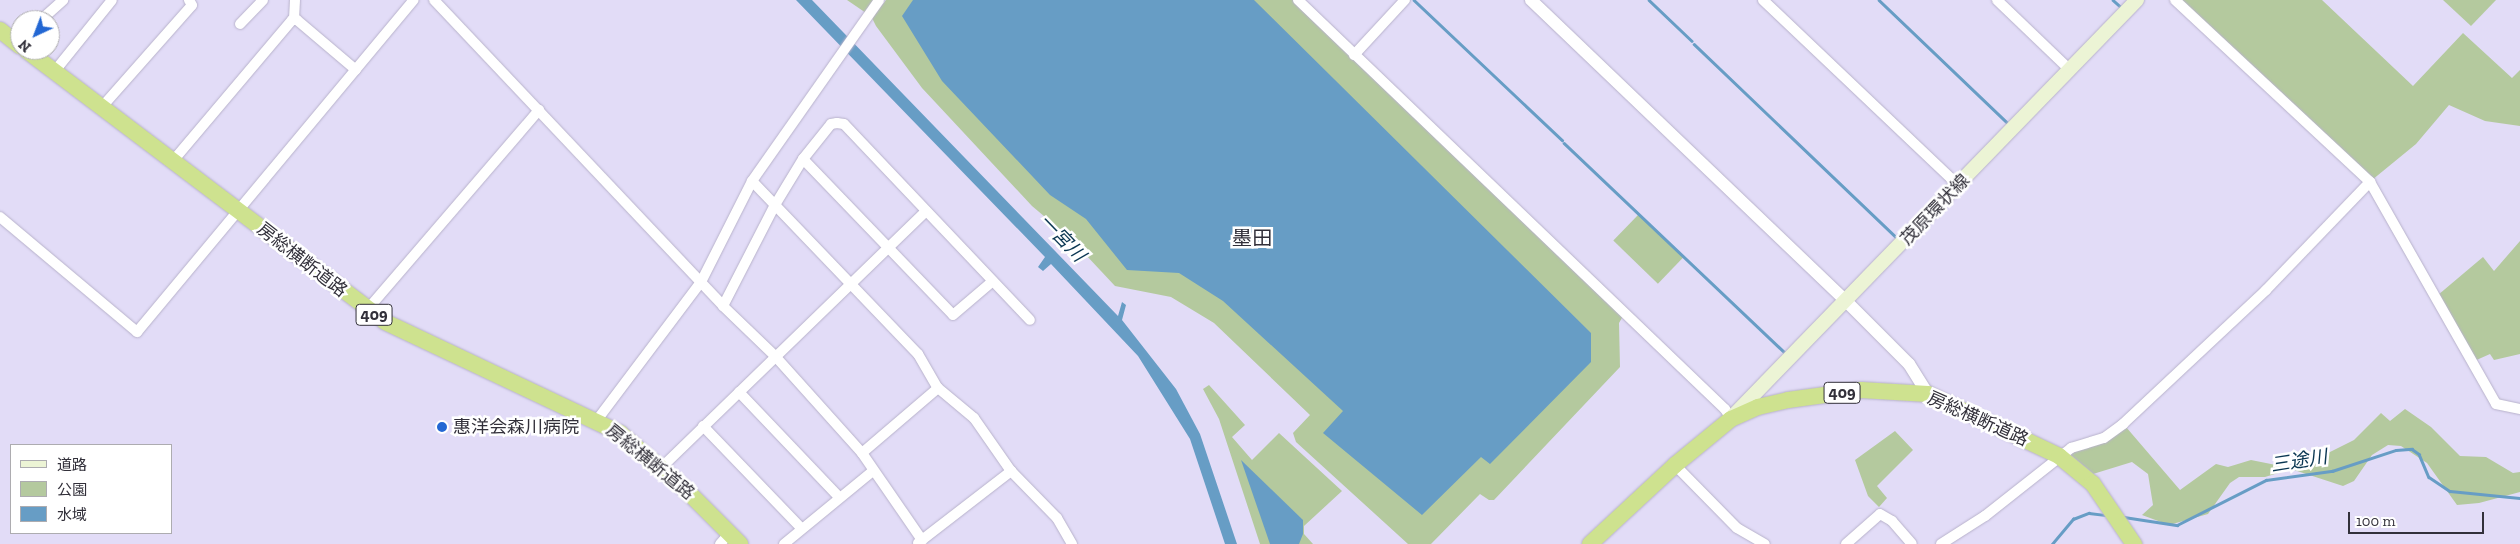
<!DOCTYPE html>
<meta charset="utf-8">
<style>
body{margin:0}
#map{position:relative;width:2520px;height:544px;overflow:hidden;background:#e2dcf7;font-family:"Zilla Slab","Noto Sans JP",serif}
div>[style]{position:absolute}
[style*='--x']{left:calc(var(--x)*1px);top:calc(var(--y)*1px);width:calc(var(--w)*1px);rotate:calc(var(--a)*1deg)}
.green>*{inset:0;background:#b4c99e;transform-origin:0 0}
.water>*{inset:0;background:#679dc5}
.stream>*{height:2.5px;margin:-1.25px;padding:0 1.25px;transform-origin:1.25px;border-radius:1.25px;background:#679dc5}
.roads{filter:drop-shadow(0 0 1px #b8b2cb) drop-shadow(0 0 1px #b8b2cb)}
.minor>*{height:10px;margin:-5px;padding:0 5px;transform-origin:5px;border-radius:5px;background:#fff}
.tertiary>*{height:12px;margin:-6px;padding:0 6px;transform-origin:6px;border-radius:6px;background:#fff}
.secondary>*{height:14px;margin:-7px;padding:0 7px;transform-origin:7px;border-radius:7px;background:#ecf4d5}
.trunk>*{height:16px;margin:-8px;padding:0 8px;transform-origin:8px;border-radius:8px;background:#cee28f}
.dots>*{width:14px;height:14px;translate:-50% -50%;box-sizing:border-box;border:2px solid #fff;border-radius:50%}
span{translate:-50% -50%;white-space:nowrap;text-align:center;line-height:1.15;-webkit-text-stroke:5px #fff;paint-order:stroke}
.shield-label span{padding:1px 4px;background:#fff;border:1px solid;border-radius:4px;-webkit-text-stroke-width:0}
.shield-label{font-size:16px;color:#32303a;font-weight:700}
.street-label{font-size:18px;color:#32303a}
.poi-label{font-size:18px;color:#32303a}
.left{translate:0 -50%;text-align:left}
.water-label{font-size:19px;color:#0a3652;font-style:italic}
.quarter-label{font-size:20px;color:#32303a}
.legend{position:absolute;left:10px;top:444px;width:162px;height:90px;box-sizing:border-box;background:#fff;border:1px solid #adacb0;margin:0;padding:6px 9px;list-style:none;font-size:15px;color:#32303a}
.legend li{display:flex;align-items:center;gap:10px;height:25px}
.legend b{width:25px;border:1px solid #adacb0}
.north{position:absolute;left:10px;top:10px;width:50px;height:50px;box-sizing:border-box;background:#fff;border:1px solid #adacb0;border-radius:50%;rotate:223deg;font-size:14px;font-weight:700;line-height:20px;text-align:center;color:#32303a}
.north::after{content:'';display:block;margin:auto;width:18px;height:22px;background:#2367d3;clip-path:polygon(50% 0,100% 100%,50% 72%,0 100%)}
.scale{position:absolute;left:2348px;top:512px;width:136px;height:22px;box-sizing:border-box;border:2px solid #32303a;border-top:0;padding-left:6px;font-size:15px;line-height:18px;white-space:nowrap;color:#32303a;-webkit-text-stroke:4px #fff;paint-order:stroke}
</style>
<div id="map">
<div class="green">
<i style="clip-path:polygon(847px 0,875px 0,866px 13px)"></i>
<i style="clip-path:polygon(886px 0,1293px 0,1623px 316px,1619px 323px,1620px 367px,1494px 500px,1489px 500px,1480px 494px,1431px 544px,1408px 544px,1296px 442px,1293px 433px,1310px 415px,1214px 323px,1171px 297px,1115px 286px,1070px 238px,1032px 206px,922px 88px,876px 26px,872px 18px)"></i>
<i style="clip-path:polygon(2179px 0,2322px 0,2413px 86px,2463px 33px,2512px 78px,2520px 70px,2520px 126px,2485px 121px,2449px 105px,2416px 144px,2372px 180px)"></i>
<i style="clip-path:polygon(2443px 0,2496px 0,2471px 26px)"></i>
<i style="left:1639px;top:214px;width:62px;height:37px;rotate:44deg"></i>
<i style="clip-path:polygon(2520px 241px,2520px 354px,2494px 360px,2490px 354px,2472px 362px,2438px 295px,2483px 257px,2494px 271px)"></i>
<i style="clip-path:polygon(1209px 385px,1245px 425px,1232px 437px,1252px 460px,1279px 433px,1342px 491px,1304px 526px,1304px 534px,1313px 544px,1260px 544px,1219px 419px,1203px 389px)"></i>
<i style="clip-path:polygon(2405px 409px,2431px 427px,2460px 456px,2486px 457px,2513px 473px,2520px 472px,2520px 492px,2479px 503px,2457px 505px,2427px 463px,2401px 446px,2388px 445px,2372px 455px,2354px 481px,2343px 486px,2291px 469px,2265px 477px,2239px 477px,2230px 483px,2208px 514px,2169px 525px,2142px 515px,2153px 505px,2148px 474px,2132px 462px,2093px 474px,2067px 452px,2126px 427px,2180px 490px,2216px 464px,2228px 467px,2251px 460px,2286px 467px,2326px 454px,2354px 440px,2381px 413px,2390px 421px)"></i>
<i style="clip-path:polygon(1895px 431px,1913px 450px,1877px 486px,1887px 498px,1879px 507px,1868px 496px,1855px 460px)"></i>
</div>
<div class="water">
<i style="clip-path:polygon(796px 0,812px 0,1118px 316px,1122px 302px,1126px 305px,1122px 320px,1176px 389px,1200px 434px,1237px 544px,1225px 544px,1190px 439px,1138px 356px,1051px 264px,1043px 271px,1038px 267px,1045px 257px)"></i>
<i style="clip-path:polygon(913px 0,1254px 0,1591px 333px,1591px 362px,1490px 464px,1481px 457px,1422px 515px,1323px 433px,1343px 411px,1223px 301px,1179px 273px,1127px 270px,1086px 219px,1050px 195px,942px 81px,902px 16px)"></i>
<i style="clip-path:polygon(1241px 460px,1303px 520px,1303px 534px,1299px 544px,1270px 544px)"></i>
</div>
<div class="stream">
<i style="--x:1414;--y:0;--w:204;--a:43.4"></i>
<i style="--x:1649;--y:0;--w:59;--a:43.6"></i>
<i style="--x:1879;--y:0;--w:181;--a:43.7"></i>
<i style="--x:2113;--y:0;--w:13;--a:42"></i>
<i style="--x:1694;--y:44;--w:281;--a:43.7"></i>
<i style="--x:1564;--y:143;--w:306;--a:43.5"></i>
<i style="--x:2124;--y:517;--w:54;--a:8.6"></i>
<i style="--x:2177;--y:525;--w:100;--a:-26.8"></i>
<i style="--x:2266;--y:480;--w:67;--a:-7.8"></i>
<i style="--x:2332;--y:471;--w:67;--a:-18.2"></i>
<i style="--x:2396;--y:450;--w:16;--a:-4"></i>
<i style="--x:2412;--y:449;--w:9;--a:36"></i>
<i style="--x:2419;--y:454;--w:25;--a:67"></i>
<i style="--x:2429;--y:477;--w:25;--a:34"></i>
<i style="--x:2450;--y:491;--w:70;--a:5.7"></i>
<i style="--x:2052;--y:544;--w:33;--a:-50"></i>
<i style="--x:2073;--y:519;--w:17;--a:-21"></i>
<i style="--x:2089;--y:513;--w:17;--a:7"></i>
</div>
<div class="roads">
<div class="minor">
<i style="--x:434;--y:0;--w:421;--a:46.6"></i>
<i style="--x:723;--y:306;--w:72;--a:43.9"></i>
<i style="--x:775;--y:356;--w:130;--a:48.1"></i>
<i style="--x:862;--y:453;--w:106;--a:55.4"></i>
<i style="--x:1298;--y:0;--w:591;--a:43.77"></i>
<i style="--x:1725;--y:409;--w:12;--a:59"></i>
<i style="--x:1763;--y:0;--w:270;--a:43.5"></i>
<i style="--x:1997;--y:0;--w:101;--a:43.8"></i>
<i style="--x:2175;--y:0;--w:267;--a:43"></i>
<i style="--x:2370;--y:182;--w:255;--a:60.4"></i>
<i style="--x:2496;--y:404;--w:25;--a:12"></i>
<i style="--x:294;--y:19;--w:19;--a:-87"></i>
<i style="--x:41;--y:20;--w:30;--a:-42"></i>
<i style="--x:240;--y:24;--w:33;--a:-46"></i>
<i style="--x:1354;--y:55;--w:75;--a:-47.2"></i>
<i style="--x:54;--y:72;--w:92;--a:-51.1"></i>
<i style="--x:101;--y:108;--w:137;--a:-48.5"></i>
<i style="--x:192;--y:5;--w:6;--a:-121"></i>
<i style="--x:803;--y:159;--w:216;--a:46.1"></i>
<i style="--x:953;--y:315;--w:52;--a:-40.4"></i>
<i style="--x:172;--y:162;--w:186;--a:-49.8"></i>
<i style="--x:292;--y:20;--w:5;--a:0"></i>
<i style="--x:297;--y:20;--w:77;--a:40.3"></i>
<i style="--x:752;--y:181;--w:240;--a:46.2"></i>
<i style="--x:918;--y:354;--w:39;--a:60"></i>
<i style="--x:938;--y:388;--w:47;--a:39.8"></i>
<i style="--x:974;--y:418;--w:65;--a:55.1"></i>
<i style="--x:1011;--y:471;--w:66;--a:45.6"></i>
<i style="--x:1057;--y:518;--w:30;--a:60"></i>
<i style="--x:0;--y:217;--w:179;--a:40"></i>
<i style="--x:137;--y:332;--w:432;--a:-50.2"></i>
<i style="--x:723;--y:306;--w:114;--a:-62.8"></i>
<i style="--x:775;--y:205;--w:54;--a:-58.7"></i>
<i style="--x:803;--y:159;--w:45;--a:-51.3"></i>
<i style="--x:831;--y:124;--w:6;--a:-9"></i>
<i style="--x:837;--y:123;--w:7;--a:8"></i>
<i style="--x:844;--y:124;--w:270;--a:46.5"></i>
<i style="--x:367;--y:310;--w:264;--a:-49.3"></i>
<i style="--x:739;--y:392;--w:145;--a:46.4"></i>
<i style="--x:597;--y:420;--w:173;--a:-53"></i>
<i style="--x:701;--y:282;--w:113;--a:-63.2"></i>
<i style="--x:752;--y:181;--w:221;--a:-54.9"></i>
<i style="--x:703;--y:426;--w:141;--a:46.1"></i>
<i style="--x:862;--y:453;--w:100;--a:-40.5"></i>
<i style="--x:1675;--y:465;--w:88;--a:45.5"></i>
<i style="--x:1737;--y:528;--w:32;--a:30"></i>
<i style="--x:661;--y:468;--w:369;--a:-44.1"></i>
<i style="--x:918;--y:543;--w:118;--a:-37.7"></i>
<i style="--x:720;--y:544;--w:15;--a:-48"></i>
<i style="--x:784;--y:544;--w:115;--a:-39.4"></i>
<i style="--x:1846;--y:544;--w:45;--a:-41.4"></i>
<i style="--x:1880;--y:514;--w:14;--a:30"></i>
<i style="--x:1892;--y:521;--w:30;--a:49"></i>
<i style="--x:1941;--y:544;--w:52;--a:-32.5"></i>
<i style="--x:1985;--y:516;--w:110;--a:-38.3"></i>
<i style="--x:2071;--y:448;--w:34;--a:-17"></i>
<i style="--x:2104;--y:438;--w:24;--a:-36"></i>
<i style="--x:2123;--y:424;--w:196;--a:-43.1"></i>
<i style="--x:2266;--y:290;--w:150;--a:-46.1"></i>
</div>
<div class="tertiary">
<i style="--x:1531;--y:0;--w:436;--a:43.7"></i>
<i style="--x:1846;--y:301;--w:89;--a:45"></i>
<i style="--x:1909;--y:364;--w:36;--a:58"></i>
</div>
<div class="secondary">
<i style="--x:1733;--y:416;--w:580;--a:-45.84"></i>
</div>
<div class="trunk">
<i style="--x:0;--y:30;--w:26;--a:39"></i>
<i style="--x:26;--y:50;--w:450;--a:37.1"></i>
<i style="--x:385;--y:322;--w:260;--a:25.3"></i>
<i style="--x:620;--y:433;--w:83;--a:40.6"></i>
<i style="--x:683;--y:487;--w:81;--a:45"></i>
<i style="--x:1590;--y:544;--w:116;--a:-42.9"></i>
<i style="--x:1675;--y:465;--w:72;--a:-39.4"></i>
<i style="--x:1731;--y:419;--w:30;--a:-24"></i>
<i style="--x:1758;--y:407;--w:31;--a:-13"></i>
<i style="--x:1788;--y:400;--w:74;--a:-7.8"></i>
<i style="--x:1861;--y:390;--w:67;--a:3.4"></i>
<i style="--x:1928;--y:394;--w:145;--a:25.3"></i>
<i style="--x:2059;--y:456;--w:44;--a:39.5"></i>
<i style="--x:2093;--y:484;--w:73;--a:55.7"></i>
</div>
</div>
<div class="dots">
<i style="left:442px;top:427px;background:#2367d3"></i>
</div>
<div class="shield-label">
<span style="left:374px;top:315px">409</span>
<span style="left:1842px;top:393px">409</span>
</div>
<div class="street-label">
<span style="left:1935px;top:210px;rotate:-46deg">茂原環状線</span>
<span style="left:302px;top:260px;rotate:38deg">房総横断道路</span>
<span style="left:1978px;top:419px;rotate:24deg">房総横断道路</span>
<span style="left:650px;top:462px;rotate:39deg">房総横断道路</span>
</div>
<div class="poi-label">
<span class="left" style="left:453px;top:427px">惠洋会森川病院</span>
</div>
<div class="water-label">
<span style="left:1062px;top:238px;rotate:46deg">一宮川</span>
<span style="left:2299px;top:461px;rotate:-9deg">三途川</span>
</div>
<div class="quarter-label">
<span style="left:1252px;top:238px">墨田</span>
</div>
<ul class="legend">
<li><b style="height:6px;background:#ecf4d5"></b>道路</li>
<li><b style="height:14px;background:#b4c99e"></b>公園</li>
<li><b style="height:14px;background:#679dc5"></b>水域</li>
</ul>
<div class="north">N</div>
<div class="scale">100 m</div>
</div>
